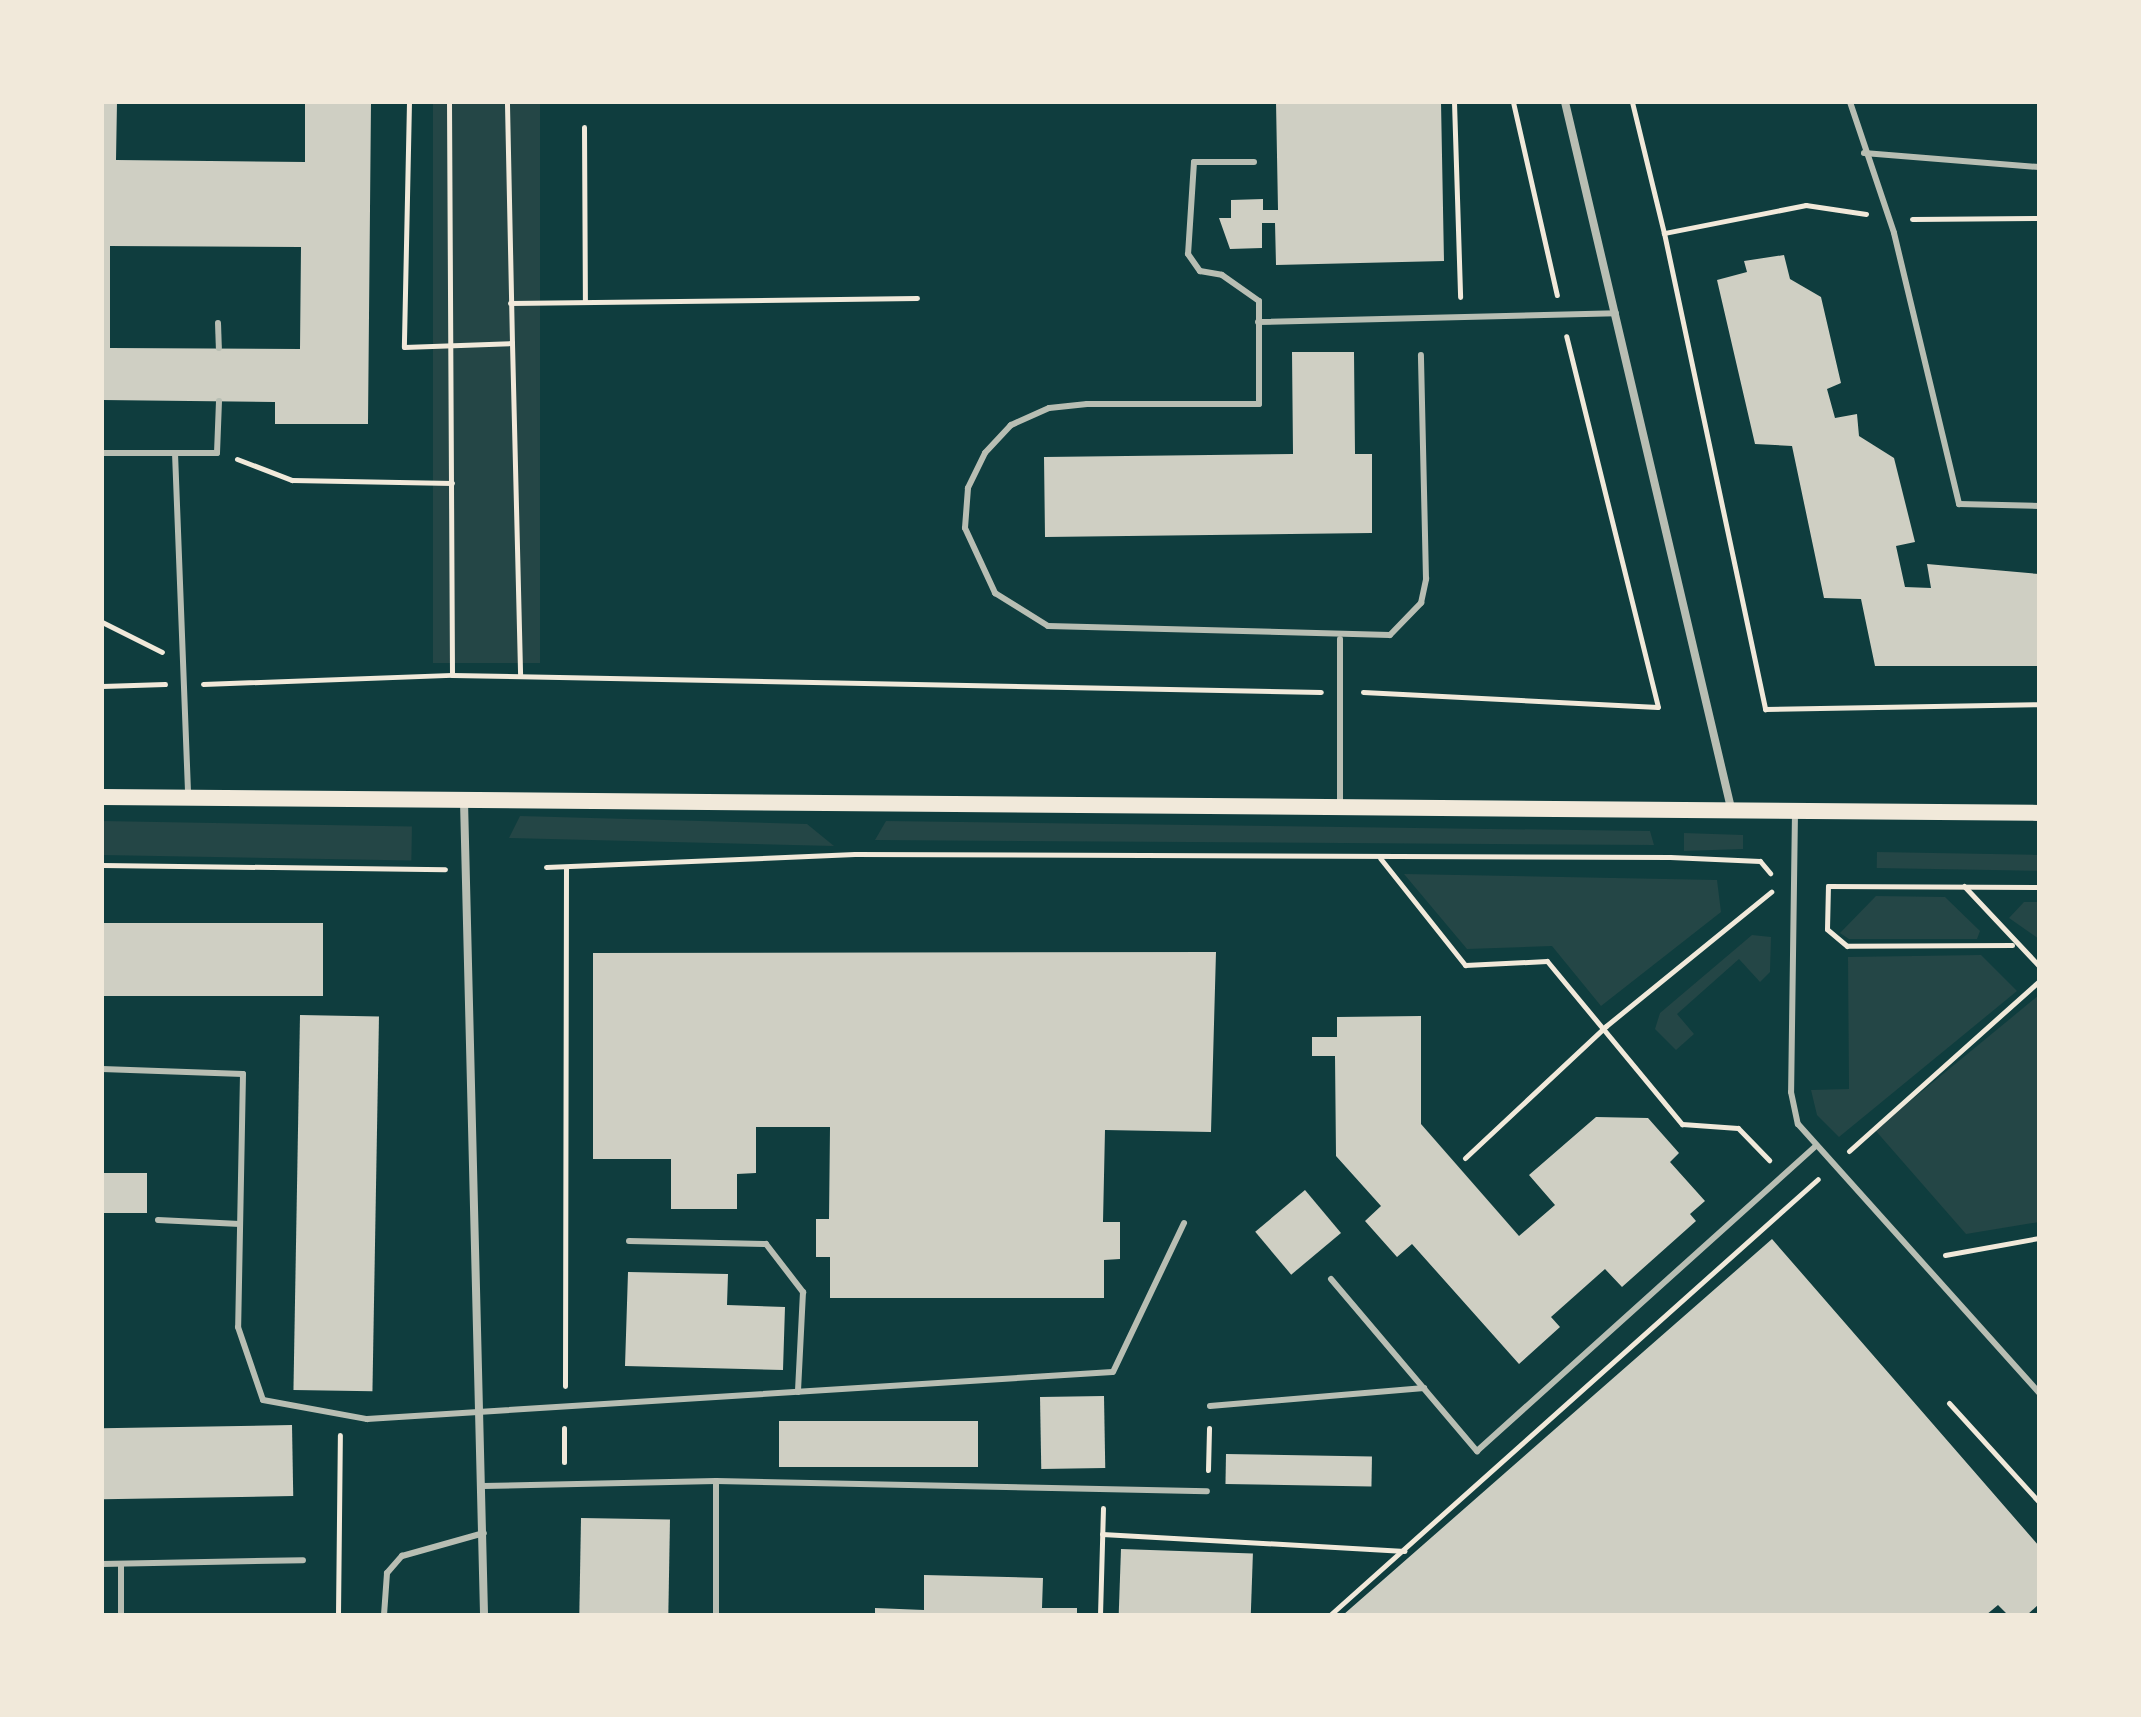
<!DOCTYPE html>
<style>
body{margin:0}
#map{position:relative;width:2141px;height:1717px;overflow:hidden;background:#0f3d3e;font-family:Raleway,sans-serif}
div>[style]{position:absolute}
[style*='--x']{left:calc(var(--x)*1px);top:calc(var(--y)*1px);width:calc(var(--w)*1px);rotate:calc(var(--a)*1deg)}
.green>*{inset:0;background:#244646;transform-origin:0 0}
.building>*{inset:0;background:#cfcfc3;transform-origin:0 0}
.path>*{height:5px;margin:-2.5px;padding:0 2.5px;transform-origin:2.5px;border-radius:2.5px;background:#f1e9da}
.service>*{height:6px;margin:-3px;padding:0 3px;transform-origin:3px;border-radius:3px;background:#b8beb3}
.minor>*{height:8px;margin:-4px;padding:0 4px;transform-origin:4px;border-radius:4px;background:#b8beb3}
.secondary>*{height:16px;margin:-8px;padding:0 8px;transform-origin:8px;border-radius:8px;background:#f1e9da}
span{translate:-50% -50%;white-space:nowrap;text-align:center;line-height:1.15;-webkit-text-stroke:8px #f1e9da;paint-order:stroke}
.frame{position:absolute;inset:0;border:104px solid #f1e9da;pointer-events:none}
</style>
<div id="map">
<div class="green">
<i style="left:433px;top:102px;width:107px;height:561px"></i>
<i style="clip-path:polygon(520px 816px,807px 824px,834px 846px,509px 838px)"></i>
<i style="left:102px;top:821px;width:310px;height:34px;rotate:1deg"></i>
<i style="clip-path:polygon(886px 821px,1650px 831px,1654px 845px,875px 840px)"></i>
<i style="clip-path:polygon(1684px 833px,1743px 835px,1743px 849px,1684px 851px)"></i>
<i style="left:1877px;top:852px;width:162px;height:16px;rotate:1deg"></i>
<i style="clip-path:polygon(1404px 874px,1717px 880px,1721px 912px,1601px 1006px,1552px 946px,1467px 949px)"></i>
<i style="clip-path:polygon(1876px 896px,1945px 897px,1980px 931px,1977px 939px,1849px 939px,1840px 933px)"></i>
<i style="clip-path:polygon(2024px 902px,2039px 902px,2039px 939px,2009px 918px)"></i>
<i style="clip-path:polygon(1752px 935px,1771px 937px,1770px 972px,1760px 982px,1739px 959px,1677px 1014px,1694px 1034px,1676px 1050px,1655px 1029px,1660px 1013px)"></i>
<i style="clip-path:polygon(1981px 955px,2017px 991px,1839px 1137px,1817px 1115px,1811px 1090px,1849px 1089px,1848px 957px)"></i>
<i style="clip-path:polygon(2039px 995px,2039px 1222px,1966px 1234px,1875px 1130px)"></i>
</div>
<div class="building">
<i style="clip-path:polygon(evenodd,102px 102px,117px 102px,116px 160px,305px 162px,305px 102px,371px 102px,368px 424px,275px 424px,275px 402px,102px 400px,102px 102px,110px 246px,301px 247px,300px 349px,110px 348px,110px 246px)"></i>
<i style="clip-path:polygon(1276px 102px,1441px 102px,1444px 261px,1276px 265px,1275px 223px,1262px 223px,1262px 248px,1230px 249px,1219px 218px,1231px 218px,1231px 200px,1263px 199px,1263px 210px,1278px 210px)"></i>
<i style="clip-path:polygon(1784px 255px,1790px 279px,1821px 297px,1841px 383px,1827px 389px,1835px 418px,1857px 414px,1859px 436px,1894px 458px,1915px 542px,1896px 546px,1905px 587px,1931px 588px,1927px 564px,2039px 574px,2039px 666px,1875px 666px,1861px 599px,1824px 598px,1792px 446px,1755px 444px,1717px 280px,1747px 272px,1744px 261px)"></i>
<i style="clip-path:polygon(1292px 352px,1354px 352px,1355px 454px,1372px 454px,1372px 533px,1045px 537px,1044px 457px,1293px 454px)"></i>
<i style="left:323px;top:923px;width:73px;height:221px;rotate:90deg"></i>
<i style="clip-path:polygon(1216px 952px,1211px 1132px,1105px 1130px,1103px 1222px,1120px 1222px,1120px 1259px,1104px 1260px,1104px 1298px,830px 1298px,830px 1257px,816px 1257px,816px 1219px,829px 1219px,830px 1127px,756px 1127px,756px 1173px,737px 1174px,737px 1209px,671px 1209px,671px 1159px,593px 1159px,593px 953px)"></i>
<i style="left:300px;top:1015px;width:79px;height:375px;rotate:1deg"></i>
<i style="clip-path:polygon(1421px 1016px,1421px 1124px,1519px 1236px,1555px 1205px,1529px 1175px,1596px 1117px,1648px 1118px,1679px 1153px,1670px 1162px,1705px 1201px,1690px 1214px,1696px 1221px,1622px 1287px,1605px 1269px,1551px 1317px,1560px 1327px,1519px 1364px,1412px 1244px,1397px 1257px,1365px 1221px,1381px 1206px,1336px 1156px,1335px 1056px,1312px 1056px,1312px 1037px,1337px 1037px,1337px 1017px)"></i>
<i style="left:102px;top:1173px;width:45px;height:40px"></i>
<i style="left:1305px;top:1190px;width:56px;height:65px;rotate:50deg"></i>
<i style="clip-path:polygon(1772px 1239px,2039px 1546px,2039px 1604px,2027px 1615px,2008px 1615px,1998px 1605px,1986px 1615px,1343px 1615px)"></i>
<i style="clip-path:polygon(628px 1272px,728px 1274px,727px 1305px,785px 1307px,783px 1370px,625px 1366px)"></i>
<i style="left:1104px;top:1396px;width:72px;height:64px;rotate:89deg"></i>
<i style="left:779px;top:1421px;width:199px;height:46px"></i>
<i style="left:292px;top:1425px;width:71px;height:190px;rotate:89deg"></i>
<i style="left:1226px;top:1454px;width:146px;height:30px;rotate:1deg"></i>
<i style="left:581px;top:1518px;width:89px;height:97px;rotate:1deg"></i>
<i style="left:1121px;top:1549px;width:132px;height:66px;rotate:2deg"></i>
<i style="clip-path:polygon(924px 1575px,1043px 1578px,1042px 1608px,1077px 1608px,1077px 1615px,875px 1615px,875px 1608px,924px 1610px)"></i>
</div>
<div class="path">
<i style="--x:409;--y:102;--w:245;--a:91.2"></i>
<i style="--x:404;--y:347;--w:108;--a:-2.1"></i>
<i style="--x:512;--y:343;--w:241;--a:-91.2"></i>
<i style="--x:449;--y:102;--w:573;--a:89.7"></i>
<i style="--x:1454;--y:102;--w:195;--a:88.2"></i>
<i style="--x:1513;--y:102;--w:198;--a:77.2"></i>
<i style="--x:1632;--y:102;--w:135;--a:76.3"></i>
<i style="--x:584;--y:127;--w:175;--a:89.7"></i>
<i style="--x:1866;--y:214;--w:61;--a:-171.5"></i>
<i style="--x:1806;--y:205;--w:145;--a:168.8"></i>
<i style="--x:1664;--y:233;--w:487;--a:78"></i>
<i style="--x:1765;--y:709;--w:274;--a:-1"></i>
<i style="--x:1912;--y:219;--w:127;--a:-0.5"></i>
<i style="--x:510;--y:303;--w:407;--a:-0.7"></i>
<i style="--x:512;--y:343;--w:333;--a:88.6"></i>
<i style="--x:237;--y:459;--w:59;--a:20.9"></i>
<i style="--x:292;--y:480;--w:160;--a:1.1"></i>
<i style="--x:102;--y:622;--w:67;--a:26.6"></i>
<i style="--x:203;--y:684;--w:249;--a:-2.1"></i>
<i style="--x:452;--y:675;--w:869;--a:1.12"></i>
<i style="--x:102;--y:686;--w:63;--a:-1.8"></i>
<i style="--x:1363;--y:692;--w:295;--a:2.9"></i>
<i style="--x:1658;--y:707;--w:382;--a:-103.9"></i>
<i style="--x:1380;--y:858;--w:137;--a:51.5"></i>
<i style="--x:1465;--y:965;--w:82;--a:-2.8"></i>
<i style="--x:1547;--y:961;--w:212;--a:50.4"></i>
<i style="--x:1682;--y:1124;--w:56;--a:4.1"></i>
<i style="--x:1738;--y:1128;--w:45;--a:45.9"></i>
<i style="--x:102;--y:865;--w:343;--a:0.7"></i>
<i style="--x:546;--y:867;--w:309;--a:-2.4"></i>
<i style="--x:855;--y:854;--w:815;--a:0.21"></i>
<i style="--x:1670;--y:857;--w:90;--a:2.5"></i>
<i style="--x:1760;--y:861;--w:16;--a:50"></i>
<i style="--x:1964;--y:886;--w:110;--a:46.8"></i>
<i style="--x:2012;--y:945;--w:165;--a:179.7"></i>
<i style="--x:1847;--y:946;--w:26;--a:-140"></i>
<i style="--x:1827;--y:929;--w:43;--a:-88.7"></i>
<i style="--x:1828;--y:886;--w:211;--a:0.3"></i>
<i style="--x:1849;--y:1151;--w:255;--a:-41.8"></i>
<i style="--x:1465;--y:1158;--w:193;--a:-43.1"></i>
<i style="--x:1606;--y:1026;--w:213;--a:-39.1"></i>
<i style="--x:1945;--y:1255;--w:96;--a:-10.3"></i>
<i style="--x:565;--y:1386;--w:519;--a:-89.89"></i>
<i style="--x:1949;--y:1403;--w:134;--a:47.7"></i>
<i style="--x:564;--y:1462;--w:34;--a:-90"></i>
<i style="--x:1208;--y:1470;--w:42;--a:-88.6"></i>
<i style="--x:1102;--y:1534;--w:303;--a:3.2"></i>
<i style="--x:338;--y:1615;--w:180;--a:-89.4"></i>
<i style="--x:1100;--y:1615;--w:107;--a:-88.4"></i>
<i style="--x:1330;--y:1615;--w:654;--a:-41.78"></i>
</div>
<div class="service">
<i style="--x:1850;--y:102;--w:138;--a:71.4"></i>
<i style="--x:1894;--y:233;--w:279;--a:76.5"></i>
<i style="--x:1959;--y:504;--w:80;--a:1.4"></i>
<i style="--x:1864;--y:153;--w:176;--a:4.6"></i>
<i style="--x:1254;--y:162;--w:60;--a:180"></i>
<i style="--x:1194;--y:162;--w:92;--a:93.7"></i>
<i style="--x:1188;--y:254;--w:21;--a:55"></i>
<i style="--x:1200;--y:271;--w:22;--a:10"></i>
<i style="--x:1222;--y:275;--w:45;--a:35.1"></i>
<i style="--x:1259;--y:301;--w:103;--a:90"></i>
<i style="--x:1259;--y:404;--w:172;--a:180"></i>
<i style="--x:1087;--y:404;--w:38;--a:174"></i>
<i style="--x:1049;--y:408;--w:42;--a:155.9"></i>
<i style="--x:1011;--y:425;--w:38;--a:133"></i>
<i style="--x:985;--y:453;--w:39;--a:116"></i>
<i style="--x:968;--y:488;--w:40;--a:94.3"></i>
<i style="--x:965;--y:528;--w:72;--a:65.2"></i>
<i style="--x:995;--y:593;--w:62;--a:31.9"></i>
<i style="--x:1048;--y:626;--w:342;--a:1.5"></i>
<i style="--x:1390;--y:635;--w:45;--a:-45.9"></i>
<i style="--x:1421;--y:603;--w:25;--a:-78"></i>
<i style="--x:1426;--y:579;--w:224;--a:-91.3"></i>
<i style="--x:1258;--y:322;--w:358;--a:-1.4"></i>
<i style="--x:218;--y:323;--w:25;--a:88"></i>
<i style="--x:102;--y:453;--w:115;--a:0"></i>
<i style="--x:217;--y:453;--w:52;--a:-87.8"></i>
<i style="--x:175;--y:453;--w:343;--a:87.8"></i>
<i style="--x:1340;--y:639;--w:168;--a:90"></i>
<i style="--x:1795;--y:812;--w:280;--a:90.8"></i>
<i style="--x:1791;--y:1092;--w:33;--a:78"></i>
<i style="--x:1798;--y:1124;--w:361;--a:48.1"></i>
<i style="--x:102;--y:1069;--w:141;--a:2"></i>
<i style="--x:243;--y:1074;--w:253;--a:91.1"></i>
<i style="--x:238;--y:1327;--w:77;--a:71.1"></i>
<i style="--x:263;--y:1400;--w:106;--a:10.4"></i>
<i style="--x:367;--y:1419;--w:747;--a:-3.61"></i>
<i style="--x:1113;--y:1372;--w:165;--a:-64.5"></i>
<i style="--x:158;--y:1220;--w:82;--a:2.8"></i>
<i style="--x:629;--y:1241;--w:137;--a:1.3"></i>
<i style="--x:766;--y:1244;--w:61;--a:52.4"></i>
<i style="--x:803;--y:1292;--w:100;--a:92.9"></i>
<i style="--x:1331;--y:1279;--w:226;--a:49.7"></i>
<i style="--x:1477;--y:1451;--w:456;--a:-42"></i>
<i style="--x:1210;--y:1406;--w:215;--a:-4.8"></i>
<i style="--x:716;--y:1481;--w:134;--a:90"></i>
<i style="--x:483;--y:1486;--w:233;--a:-1.2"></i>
<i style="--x:716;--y:1481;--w:491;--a:1.2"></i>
<i style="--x:102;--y:1564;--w:201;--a:-1.1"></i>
<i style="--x:121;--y:1564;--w:51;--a:90"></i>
<i style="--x:384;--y:1615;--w:42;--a:-85.9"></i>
<i style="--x:387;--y:1573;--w:23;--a:-49"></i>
<i style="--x:402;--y:1556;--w:85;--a:-15.7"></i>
</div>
<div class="minor">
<i style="--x:1565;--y:102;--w:725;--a:76.77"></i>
<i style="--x:464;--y:801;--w:814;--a:88.59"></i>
</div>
<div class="secondary">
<i style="--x:102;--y:797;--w:1937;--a:0.47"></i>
</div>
<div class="frame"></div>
</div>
